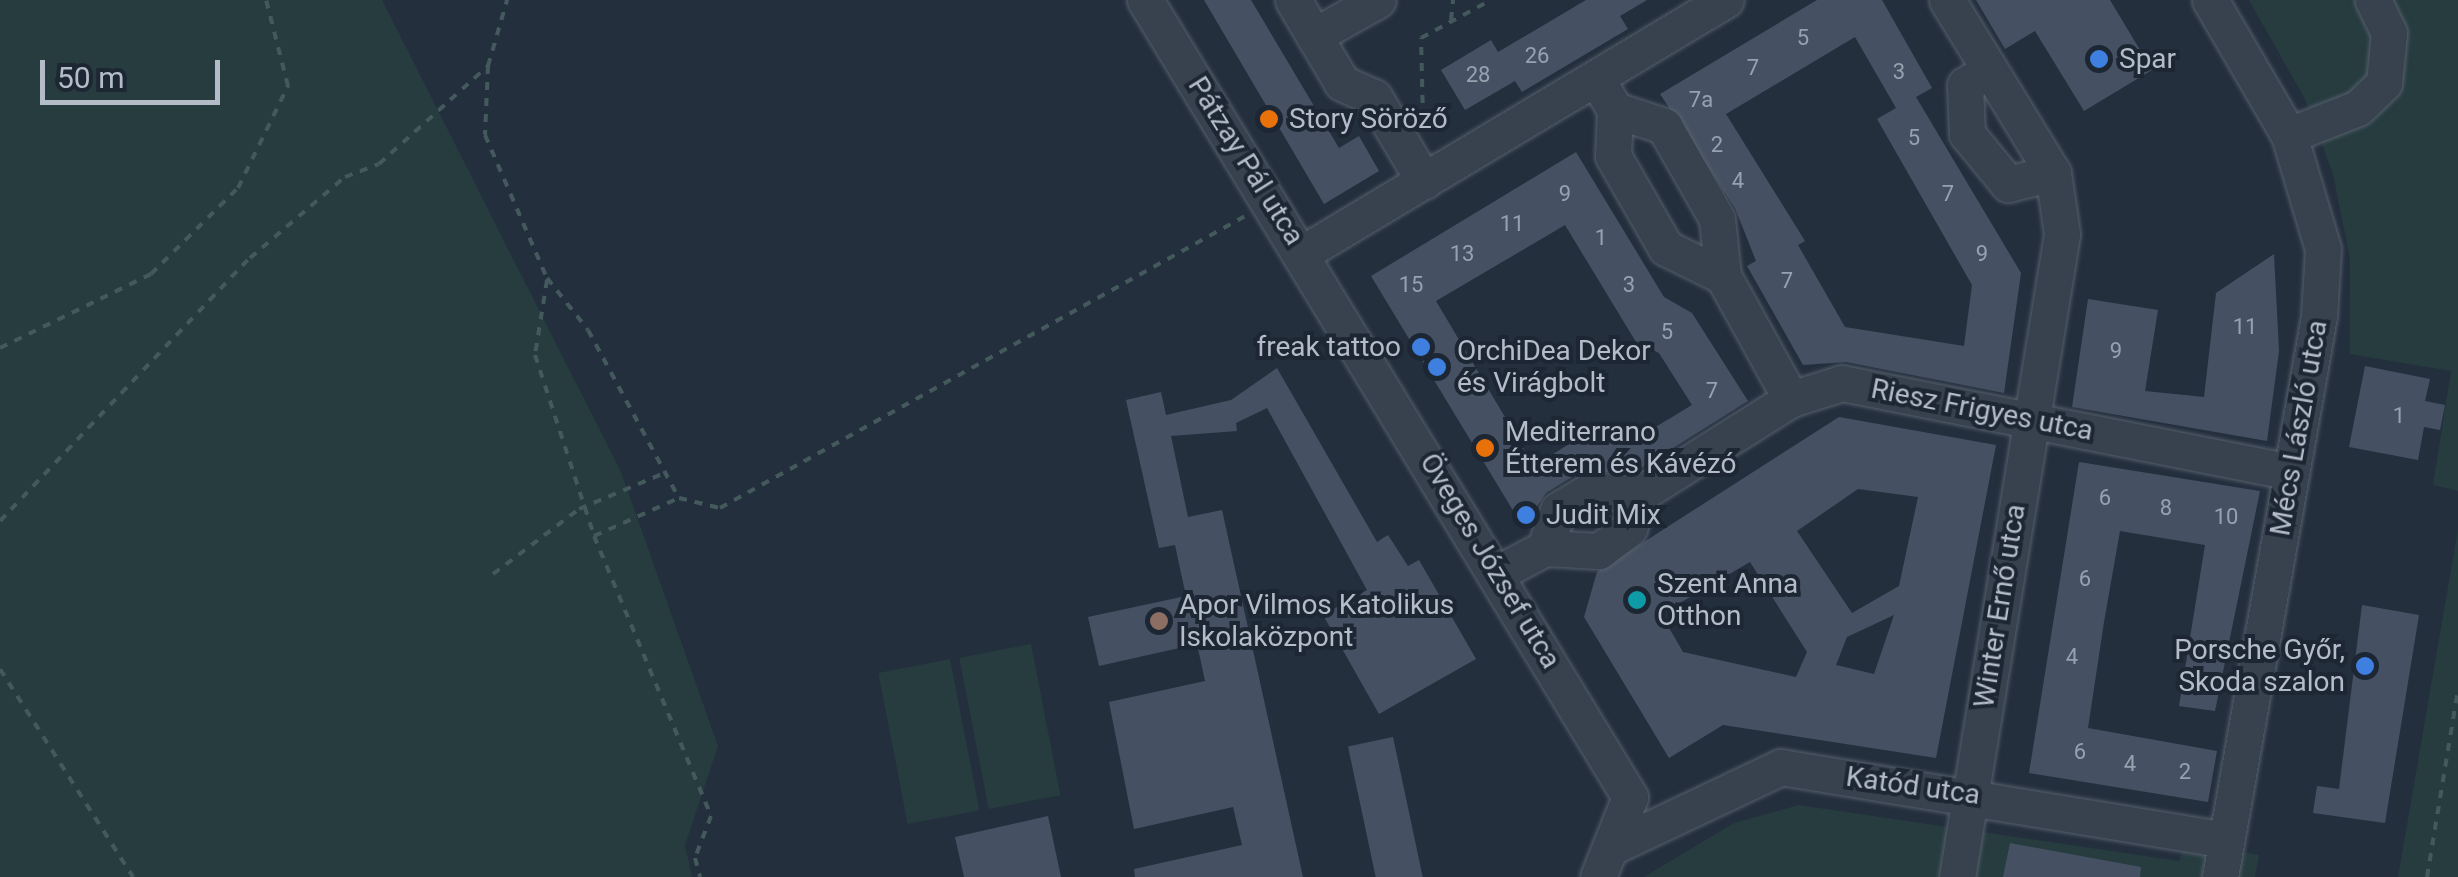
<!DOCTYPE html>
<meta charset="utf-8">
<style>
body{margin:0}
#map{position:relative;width:2458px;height:877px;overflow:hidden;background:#242f3e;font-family:Roboto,sans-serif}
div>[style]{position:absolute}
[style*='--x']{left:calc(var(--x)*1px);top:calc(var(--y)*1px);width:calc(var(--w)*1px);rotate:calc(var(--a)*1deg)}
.green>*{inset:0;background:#263c3f;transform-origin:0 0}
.building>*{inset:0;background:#455162;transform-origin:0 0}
.path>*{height:4px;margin-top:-2px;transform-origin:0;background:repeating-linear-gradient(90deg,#44595c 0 8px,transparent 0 16px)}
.roads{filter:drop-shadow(0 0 2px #565f6c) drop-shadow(0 0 2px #565f6c)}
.minor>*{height:35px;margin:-17.5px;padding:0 17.5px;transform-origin:17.5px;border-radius:17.5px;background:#38414e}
.dots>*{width:28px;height:28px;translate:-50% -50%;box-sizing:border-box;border:5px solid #1d2633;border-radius:50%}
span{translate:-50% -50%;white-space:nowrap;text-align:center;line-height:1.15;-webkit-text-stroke:8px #1d2633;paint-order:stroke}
.number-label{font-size:22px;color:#98a1af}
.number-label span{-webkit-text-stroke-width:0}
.poi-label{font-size:28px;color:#b4bcc9}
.left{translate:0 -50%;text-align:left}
.right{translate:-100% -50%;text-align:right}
.street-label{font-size:28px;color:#b4bcc9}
.scale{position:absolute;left:40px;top:60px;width:180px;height:45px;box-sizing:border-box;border:5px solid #b4bcc9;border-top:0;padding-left:12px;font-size:30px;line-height:35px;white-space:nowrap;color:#b4bcc9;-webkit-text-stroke:8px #1d2633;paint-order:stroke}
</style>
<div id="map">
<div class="green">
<i style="clip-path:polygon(0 0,382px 0,621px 472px,718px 746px,685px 845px,692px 877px,0 877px)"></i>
<i style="clip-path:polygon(2249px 0,2458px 0,2458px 491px,2433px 485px,2451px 371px,2350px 354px,2350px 259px,2333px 174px,2305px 99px)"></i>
<i style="clip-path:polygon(2458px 529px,2458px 877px,2398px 877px)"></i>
<i style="left:1031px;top:644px;width:154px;height:73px;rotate:79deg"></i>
<i style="left:950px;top:659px;width:154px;height:73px;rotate:79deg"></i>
<i style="clip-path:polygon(1799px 805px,2179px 861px,2185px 841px,2259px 855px,2255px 877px,1644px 877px,1734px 823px)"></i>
</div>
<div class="building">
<i style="clip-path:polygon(1204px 0,1251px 0,1339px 148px,1359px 136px,1379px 171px,1324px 204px)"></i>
<i style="clip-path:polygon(1586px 0,1647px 0,1620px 16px,1628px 29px,1522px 92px,1515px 81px,1465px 110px,1441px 70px,1491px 40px,1498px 52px)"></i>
<i style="clip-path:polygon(evenodd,1817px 0,1882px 0,1932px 88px,1916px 97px,2021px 273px,2004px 393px,1846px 362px,1803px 365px,1747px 266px,1756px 261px,1735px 208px,1660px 94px,1817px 0,1855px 37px,1896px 108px,1877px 119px,1972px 285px,1964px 346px,1845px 327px,1798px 245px,1805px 241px,1726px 114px,1855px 37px)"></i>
<i style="clip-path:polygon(1976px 0,2110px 0,2152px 70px,2084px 111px,2035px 31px,2005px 49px)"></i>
<i style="clip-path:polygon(evenodd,1576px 152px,1664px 297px,1692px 313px,1748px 401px,1635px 472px,1580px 472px,1546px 493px,1523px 527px,1371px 276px,1576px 152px,1565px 225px,1636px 342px,1659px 353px,1692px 405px,1649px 431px,1601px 424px,1534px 466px,1436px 301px,1565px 225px)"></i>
<i style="clip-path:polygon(2274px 254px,2279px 351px,2267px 441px,2072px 407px,2088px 299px,2158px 310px,2145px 391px,2204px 397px,2216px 293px)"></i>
<i style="clip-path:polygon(2365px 366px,2430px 379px,2425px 401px,2445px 405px,2440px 430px,2424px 427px,2418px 460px,2349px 447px)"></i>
<i style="clip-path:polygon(1277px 368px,1377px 542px,1388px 535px,1408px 566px,1419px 560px,1476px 659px,1379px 714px,1323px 615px,1367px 590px,1267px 408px,1236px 423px,1237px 431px,1171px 436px,1188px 517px,1222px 510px,1303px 877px,1135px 877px,1134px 869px,1242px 845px,1233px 807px,1134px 829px,1109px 702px,1205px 681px,1197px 644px,1099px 666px,1088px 617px,1186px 596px,1175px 545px,1159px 548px,1126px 400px,1161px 392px,1166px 415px,1231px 400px)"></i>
<i style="clip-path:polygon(evenodd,1839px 417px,1996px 445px,1936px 758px,1723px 725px,1669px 758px,1584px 617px,1597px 572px,1839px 417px,1858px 489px,1918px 497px,1899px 586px,1852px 613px,1797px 531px,1858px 489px,1839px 417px,1750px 562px,1807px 652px,1796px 677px,1683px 652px,1661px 614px,1750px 562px,1839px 417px,1894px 615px,1874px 674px,1836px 665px,1847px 637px,1894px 615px)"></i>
<i style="clip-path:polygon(2079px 462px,2260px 491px,2215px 711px,2179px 706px,2205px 545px,2120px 531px,2104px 622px,2088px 728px,2217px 751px,2208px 802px,2029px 773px)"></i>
<i style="clip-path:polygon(2362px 605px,2419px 615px,2385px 823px,2313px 813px,2317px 786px,2339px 789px)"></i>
<i style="left:1393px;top:737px;width:143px;height:46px;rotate:78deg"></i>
<i style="clip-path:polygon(1048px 816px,1061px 877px,964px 877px,955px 837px)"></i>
<i style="clip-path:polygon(2010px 843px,2141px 867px,2140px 877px,2003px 877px)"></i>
</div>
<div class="path">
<i style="--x:1451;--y:20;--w:20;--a:-84"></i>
<i style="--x:488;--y:66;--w:69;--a:92.5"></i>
<i style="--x:485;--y:135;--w:156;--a:66.6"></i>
<i style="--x:547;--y:278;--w:66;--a:51.7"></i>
<i style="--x:588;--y:330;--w:191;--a:61.6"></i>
<i style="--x:679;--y:498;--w:42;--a:13.7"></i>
<i style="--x:720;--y:508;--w:601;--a:-29.08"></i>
<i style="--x:1423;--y:119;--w:81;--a:-91.4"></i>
<i style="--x:1421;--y:38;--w:80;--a:-28.5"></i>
<i style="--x:547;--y:280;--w:76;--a:99.1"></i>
<i style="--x:535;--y:355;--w:190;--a:71.9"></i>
<i style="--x:594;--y:536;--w:93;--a:-24.1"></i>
<i style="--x:0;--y:348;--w:168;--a:-26.1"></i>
<i style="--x:151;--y:274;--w:122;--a:-44.7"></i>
<i style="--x:238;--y:188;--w:114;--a:-63.9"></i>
<i style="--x:288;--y:86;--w:89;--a:-104.3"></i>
<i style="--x:0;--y:521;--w:363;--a:-46.5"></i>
<i style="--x:250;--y:258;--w:125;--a:-40.5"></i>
<i style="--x:345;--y:177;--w:36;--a:-21"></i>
<i style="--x:379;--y:164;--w:147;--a:-42"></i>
<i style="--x:488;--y:66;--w:69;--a:-73.9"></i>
<i style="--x:594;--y:536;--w:303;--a:67.3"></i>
<i style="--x:711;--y:816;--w:45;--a:110.9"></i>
<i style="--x:695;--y:858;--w:20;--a:75"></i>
<i style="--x:493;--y:574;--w:108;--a:-37.1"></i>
<i style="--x:579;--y:509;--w:95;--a:-22.8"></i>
<i style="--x:0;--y:669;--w:247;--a:57.4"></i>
<i style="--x:2427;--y:877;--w:190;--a:-80.6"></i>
</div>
<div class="roads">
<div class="minor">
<i style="--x:1145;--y:0;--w:933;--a:58.68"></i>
<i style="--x:1630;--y:797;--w:86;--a:111.8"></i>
<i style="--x:1293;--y:0;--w:96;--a:59.4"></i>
<i style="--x:1342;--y:83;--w:35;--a:24"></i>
<i style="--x:1374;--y:97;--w:98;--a:59.2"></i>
<i style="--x:1947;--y:0;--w:203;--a:58.5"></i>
<i style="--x:2053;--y:173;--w:62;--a:81.6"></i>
<i style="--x:2062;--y:234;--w:652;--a:99.27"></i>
<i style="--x:2210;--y:0;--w:156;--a:59.7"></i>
<i style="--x:2289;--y:135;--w:119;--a:73.4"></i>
<i style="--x:2323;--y:249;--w:67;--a:93.4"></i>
<i style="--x:2319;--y:316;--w:570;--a:100.01"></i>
<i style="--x:1314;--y:36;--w:73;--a:-29.4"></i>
<i style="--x:1989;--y:70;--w:28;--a:148"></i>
<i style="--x:1965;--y:85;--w:49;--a:87.7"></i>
<i style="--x:1967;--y:134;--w:65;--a:50.6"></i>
<i style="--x:2008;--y:184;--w:46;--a:-13.7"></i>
<i style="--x:1605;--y:93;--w:20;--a:60"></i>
<i style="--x:1615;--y:110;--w:46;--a:92.5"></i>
<i style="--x:1613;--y:156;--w:106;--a:60.1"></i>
<i style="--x:1666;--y:248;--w:64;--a:26.2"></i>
<i style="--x:1615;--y:110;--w:52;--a:18.1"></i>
<i style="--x:1664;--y:126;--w:107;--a:60.3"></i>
<i style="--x:1717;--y:219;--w:57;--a:84"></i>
<i style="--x:1723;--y:276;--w:141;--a:61.1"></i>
<i style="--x:2289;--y:135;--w:74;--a:-21.4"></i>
<i style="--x:2358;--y:108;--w:36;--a:-44"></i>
<i style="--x:2384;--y:83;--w:50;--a:-84.3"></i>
<i style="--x:2389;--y:33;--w:37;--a:-116"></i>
<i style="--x:1301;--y:254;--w:495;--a:-30.9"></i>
<i style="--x:1545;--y:548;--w:40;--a:-71.1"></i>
<i style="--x:1558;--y:510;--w:39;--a:-31"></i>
<i style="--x:1591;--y:490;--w:49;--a:4.7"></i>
<i style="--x:1640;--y:494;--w:178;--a:-32.2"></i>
<i style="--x:1791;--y:399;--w:53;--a:-17.4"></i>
<i style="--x:1842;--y:383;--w:458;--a:11.2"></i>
<i style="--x:1498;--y:573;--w:53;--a:-28"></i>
<i style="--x:1545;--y:548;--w:54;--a:3.2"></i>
<i style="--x:1599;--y:551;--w:38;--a:-37"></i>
<i style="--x:1629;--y:528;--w:36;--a:-72"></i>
<i style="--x:1614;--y:846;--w:185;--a:-25.3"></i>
<i style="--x:1781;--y:767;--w:451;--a:9.3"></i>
</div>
</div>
<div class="dots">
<i style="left:2099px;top:59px;background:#3f7fe0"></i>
<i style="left:1269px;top:119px;background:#e8710a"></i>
<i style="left:1421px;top:347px;background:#3f7fe0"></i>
<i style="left:1437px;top:367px;background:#3f7fe0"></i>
<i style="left:1485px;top:448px;background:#e8710a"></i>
<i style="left:1526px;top:515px;background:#3f7fe0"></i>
<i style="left:1637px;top:600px;background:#0f9aa8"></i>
<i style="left:1159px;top:621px;background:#8d6e63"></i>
<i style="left:2365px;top:666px;background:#3f7fe0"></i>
</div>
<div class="number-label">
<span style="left:1803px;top:38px">5</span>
<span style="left:1537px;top:56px">26</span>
<span style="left:1753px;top:68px">7</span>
<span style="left:1899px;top:72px">3</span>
<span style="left:1478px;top:75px">28</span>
<span style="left:1701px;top:100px">7a</span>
<span style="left:1914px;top:138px">5</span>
<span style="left:1717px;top:145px">2</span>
<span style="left:1738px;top:181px">4</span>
<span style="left:1565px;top:194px">9</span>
<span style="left:1948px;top:194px">7</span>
<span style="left:1512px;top:224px">11</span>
<span style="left:1601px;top:238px">1</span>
<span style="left:1462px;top:254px">13</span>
<span style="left:1982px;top:254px">9</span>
<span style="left:1787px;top:281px">7</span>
<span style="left:1411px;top:285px">15</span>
<span style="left:1629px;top:285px">3</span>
<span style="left:2245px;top:327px">11</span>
<span style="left:1667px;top:332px">5</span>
<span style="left:2116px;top:351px">9</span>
<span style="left:1712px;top:391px">7</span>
<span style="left:2399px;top:416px">1</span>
<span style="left:2105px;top:498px">6</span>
<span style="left:2166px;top:508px">8</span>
<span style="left:2226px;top:517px">10</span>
<span style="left:2085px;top:579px">6</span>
<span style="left:2072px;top:657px">4</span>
<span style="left:2080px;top:752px">6</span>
<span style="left:2130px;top:764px">4</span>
<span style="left:2185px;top:772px">2</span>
</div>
<div class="poi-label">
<span class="left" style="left:2119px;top:59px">Spar</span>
<span class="left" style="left:1289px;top:119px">Story Söröző</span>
<span class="right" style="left:1401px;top:347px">freak tattoo</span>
<span class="left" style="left:1457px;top:367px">OrchiDea Dekor<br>és Virágbolt</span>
<span class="left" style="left:1505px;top:448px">Mediterrano<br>Étterem és Kávézó</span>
<span class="left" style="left:1546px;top:515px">Judit Mix</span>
<span class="left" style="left:1657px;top:600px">Szent Anna<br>Otthon</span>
<span class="left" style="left:1179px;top:621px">Apor Vilmos Katolikus<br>Iskolaközpont</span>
<span class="right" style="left:2345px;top:666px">Porsche Győr,<br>Skoda szalon</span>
</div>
<div class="street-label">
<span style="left:1246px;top:161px;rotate:58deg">Pátzay Pál utca</span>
<span style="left:1982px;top:410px;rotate:11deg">Riesz Frigyes utca</span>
<span style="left:2299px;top:428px;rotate:-80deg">Mécs László utca</span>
<span style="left:1490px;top:561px;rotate:59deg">Öveges József utca</span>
<span style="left:2000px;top:606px;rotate:-81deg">Winter Ernő utca</span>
<span style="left:1913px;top:786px;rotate:8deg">Katód utca</span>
</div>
<div class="scale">50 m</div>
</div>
